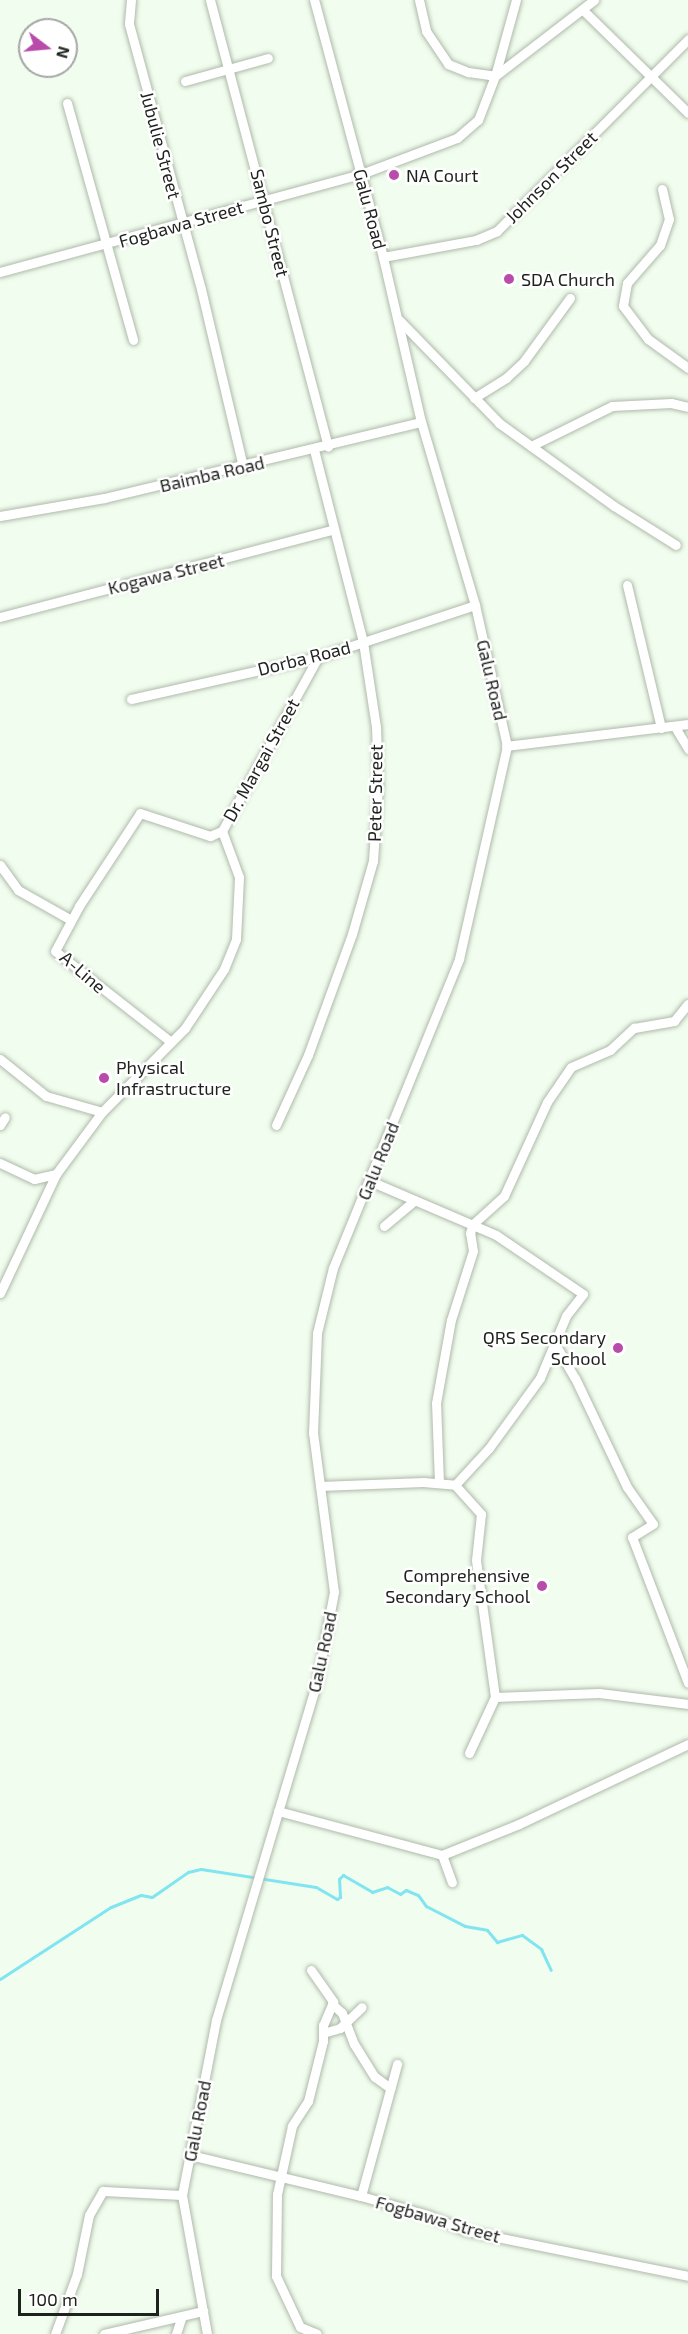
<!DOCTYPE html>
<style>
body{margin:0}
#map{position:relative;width:688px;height:2334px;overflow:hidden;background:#f1fdee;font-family:"Exo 2",sans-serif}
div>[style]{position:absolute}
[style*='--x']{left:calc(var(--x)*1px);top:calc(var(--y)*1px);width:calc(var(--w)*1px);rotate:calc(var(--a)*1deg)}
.stream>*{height:3px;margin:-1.5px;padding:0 1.5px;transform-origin:1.5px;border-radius:1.5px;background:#80e5f0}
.roads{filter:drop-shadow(0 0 2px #afbaab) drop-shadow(0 0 2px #afbaab)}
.street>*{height:9px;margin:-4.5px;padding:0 4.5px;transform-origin:4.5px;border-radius:4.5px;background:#fff}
.dots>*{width:16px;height:16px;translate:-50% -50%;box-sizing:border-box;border:3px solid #fff;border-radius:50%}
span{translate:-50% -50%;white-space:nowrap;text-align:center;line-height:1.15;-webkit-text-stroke:5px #fff;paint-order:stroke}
.street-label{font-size:18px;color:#1e221d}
.poi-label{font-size:18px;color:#1e221d}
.left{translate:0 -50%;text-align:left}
.right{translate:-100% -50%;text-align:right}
.north{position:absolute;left:18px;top:18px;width:60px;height:60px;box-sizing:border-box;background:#fff;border:2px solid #a5a7a5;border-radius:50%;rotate:106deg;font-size:16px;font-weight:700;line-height:24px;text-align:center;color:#1e221d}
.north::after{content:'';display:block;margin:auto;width:21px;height:27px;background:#b94baa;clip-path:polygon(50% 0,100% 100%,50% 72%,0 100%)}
.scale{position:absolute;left:18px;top:2289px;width:141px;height:27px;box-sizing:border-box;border:3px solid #1e221d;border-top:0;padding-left:8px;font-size:18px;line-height:21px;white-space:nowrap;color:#1e221d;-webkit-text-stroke:4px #fff;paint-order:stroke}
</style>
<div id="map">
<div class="stream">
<i style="--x:0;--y:1979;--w:132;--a:-33"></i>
<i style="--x:111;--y:1907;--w:32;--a:-22"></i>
<i style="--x:141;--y:1895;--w:11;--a:10"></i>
<i style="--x:152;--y:1897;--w:44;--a:-34.8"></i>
<i style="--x:188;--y:1872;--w:13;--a:-13"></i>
<i style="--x:201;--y:1869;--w:116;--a:8.9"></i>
<i style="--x:316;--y:1887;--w:24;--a:30"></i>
<i style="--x:337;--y:1899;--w:4;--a:-34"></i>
<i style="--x:340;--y:1897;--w:18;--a:-93"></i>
<i style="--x:339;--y:1879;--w:6;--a:-45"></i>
<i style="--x:343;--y:1875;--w:34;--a:30"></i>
<i style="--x:372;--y:1892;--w:16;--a:-18"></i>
<i style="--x:387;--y:1887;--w:15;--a:28"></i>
<i style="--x:400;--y:1894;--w:7;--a:-34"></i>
<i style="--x:406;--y:1890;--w:13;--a:23"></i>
<i style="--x:418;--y:1895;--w:14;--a:54"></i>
<i style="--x:426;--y:1906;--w:44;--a:27.1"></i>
<i style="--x:465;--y:1926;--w:22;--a:10"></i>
<i style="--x:487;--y:1930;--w:16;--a:50"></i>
<i style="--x:497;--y:1942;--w:26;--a:-16"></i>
<i style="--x:522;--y:1935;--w:24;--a:36"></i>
<i style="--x:541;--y:1949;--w:23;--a:65"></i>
</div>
<div class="roads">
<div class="street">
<i style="--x:131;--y:0;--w:24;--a:95"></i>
<i style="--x:129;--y:24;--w:275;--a:74.8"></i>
<i style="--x:201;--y:289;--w:183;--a:76.7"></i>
<i style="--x:210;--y:0;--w:462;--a:75.2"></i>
<i style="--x:419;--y:0;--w:32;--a:77"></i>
<i style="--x:426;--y:31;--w:40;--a:56"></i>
<i style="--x:448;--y:64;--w:22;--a:22"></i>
<i style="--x:468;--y:72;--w:27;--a:8"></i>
<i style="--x:495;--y:76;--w:79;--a:-74.6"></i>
<i style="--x:583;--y:10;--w:147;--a:44.4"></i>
<i style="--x:185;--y:81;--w:86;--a:-15.5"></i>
<i style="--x:67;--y:103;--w:246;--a:74.4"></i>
<i style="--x:662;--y:189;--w:31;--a:77"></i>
<i style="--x:669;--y:219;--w:28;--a:109"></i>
<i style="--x:660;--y:245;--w:50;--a:131"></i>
<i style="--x:627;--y:283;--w:23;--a:100"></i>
<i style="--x:623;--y:306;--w:41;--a:52.9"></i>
<i style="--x:648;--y:339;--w:49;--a:35.9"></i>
<i style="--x:383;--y:257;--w:95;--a:-10.4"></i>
<i style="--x:476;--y:240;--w:23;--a:-23"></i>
<i style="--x:497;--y:231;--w:271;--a:-45.1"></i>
<i style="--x:0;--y:272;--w:374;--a:-15.2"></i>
<i style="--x:361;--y:174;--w:103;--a:-20.6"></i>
<i style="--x:457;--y:138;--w:28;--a:-41"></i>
<i style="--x:478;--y:120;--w:47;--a:-68.9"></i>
<i style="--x:495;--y:76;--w:125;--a:-37.5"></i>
<i style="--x:399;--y:320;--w:144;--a:45.8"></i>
<i style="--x:499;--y:423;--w:142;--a:35.8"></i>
<i style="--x:614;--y:506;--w:73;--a:32.2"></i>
<i style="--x:474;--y:398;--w:38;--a:-32"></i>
<i style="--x:506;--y:378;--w:25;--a:-43"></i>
<i style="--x:524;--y:361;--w:78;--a:-53.9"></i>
<i style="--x:531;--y:446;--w:90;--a:-26.3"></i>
<i style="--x:612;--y:406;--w:59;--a:-2.9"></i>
<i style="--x:671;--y:403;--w:17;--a:13"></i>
<i style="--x:0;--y:516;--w:106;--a:-9.8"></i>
<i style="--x:104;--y:498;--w:326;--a:-13.5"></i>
<i style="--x:627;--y:585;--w:147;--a:76.6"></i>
<i style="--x:0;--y:617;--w:343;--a:-14.7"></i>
<i style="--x:131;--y:699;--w:192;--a:-12.7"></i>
<i style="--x:318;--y:657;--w:165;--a:-18.3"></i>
<i style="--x:675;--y:727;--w:26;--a:59"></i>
<i style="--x:506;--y:746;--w:183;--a:-6.9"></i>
<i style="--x:0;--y:865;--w:31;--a:54"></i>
<i style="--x:18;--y:890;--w:61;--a:29.5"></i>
<i style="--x:171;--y:1042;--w:147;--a:-141.9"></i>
<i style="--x:55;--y:951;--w:51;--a:-61.9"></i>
<i style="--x:79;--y:906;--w:111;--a:-56.7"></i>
<i style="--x:140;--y:813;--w:74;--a:18.2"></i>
<i style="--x:210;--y:836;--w:13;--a:-23"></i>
<i style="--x:0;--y:1059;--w:59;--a:38.8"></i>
<i style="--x:46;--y:1096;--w:58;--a:15.9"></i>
<i style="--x:0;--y:1125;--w:9;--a:-58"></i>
<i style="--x:276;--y:1125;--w:77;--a:-65.4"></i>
<i style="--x:308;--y:1055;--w:129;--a:-70"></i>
<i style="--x:352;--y:934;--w:76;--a:-74"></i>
<i style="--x:373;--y:861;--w:75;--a:-86.2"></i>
<i style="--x:378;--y:786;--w:59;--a:-91.9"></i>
<i style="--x:376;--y:727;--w:86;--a:-98.7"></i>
<i style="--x:363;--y:642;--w:198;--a:-104.3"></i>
<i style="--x:0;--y:1163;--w:38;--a:25"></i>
<i style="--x:34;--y:1179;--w:23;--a:-13"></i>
<i style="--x:370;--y:1181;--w:137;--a:23.2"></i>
<i style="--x:496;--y:1235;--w:105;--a:34.1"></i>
<i style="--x:583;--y:1294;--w:28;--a:128"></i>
<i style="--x:566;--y:1316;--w:67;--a:112.8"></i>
<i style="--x:540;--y:1378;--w:87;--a:126.1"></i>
<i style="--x:489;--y:1448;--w:50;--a:132.6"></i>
<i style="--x:384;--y:1226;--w:40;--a:-40"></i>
<i style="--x:0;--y:1293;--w:132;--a:-64.8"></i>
<i style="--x:56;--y:1174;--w:77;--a:-53.4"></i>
<i style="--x:102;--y:1112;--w:118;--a:-45.3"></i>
<i style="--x:185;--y:1028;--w:71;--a:-56.5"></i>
<i style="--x:224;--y:969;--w:32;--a:-68"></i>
<i style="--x:236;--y:939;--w:62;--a:-87.2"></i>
<i style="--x:239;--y:877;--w:49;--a:-110.3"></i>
<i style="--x:222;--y:831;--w:199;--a:-61.1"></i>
<i style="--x:555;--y:1344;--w:39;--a:60"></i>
<i style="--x:575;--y:1378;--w:121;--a:64.5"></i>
<i style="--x:627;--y:1487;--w:45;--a:54.9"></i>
<i style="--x:653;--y:1524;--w:25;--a:148"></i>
<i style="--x:632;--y:1537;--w:156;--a:69"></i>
<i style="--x:439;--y:1483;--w:80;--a:-92.1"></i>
<i style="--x:436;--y:1403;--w:84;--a:-79.8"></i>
<i style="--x:451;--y:1320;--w:72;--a:-72.3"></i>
<i style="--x:473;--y:1251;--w:18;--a:-99"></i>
<i style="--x:470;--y:1233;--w:9;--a:-72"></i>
<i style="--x:473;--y:1224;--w:42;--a:-42.1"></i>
<i style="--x:504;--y:1196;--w:103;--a:-65.4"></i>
<i style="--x:547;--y:1102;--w:42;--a:-55.6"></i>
<i style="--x:571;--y:1067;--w:43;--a:-23.6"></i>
<i style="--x:610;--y:1050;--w:33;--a:-43"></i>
<i style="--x:634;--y:1028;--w:41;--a:-9.9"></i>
<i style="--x:674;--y:1021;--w:22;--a:-51"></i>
<i style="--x:320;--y:1486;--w:103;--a:-2.2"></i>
<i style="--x:423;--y:1482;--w:32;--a:5"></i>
<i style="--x:455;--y:1485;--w:39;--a:48"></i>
<i style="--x:481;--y:1514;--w:46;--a:96.2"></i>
<i style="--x:476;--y:1560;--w:138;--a:82.1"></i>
<i style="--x:495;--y:1697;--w:104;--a:-2.2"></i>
<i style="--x:599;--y:1693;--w:90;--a:7"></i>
<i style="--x:469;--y:1753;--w:62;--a:-65.1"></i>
<i style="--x:278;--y:1811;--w:170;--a:15"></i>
<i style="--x:442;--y:1855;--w:83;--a:-21.9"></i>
<i style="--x:519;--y:1824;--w:187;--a:-25.3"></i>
<i style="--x:442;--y:1855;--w:29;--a:70"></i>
<i style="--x:311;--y:1970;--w:39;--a:55"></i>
<i style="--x:333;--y:2002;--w:25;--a:113"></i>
<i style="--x:323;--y:2025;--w:16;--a:90"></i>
<i style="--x:323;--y:2041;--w:62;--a:104"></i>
<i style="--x:308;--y:2101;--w:30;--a:123"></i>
<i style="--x:292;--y:2126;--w:70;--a:102.4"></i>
<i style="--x:277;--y:2194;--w:82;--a:90.7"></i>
<i style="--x:276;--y:2276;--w:56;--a:64.8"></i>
<i style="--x:300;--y:2327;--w:18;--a:22"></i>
<i style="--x:332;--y:2004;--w:13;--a:42"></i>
<i style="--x:342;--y:2013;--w:33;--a:69"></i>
<i style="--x:354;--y:2044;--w:39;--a:58"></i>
<i style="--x:375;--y:2077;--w:19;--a:36"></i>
<i style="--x:323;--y:2033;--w:18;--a:-16"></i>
<i style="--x:340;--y:2028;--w:30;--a:-44"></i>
<i style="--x:190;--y:2155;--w:176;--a:13.5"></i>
<i style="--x:361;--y:2196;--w:69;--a:16.1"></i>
<i style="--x:427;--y:2215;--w:43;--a:21.8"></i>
<i style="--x:467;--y:2231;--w:226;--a:11.5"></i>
<i style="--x:361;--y:2196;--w:137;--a:-74.7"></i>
<i style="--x:55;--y:2334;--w:64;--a:-69.9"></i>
<i style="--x:77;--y:2274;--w:60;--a:-78.5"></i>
<i style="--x:89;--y:2215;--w:28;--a:-60"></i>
<i style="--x:103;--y:2191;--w:79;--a:2.9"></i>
<i style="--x:104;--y:2334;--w:102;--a:-13.1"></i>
<i style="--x:176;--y:2334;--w:19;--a:-72"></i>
<i style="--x:207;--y:2334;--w:141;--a:-100.2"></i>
<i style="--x:182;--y:2195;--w:178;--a:-79"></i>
<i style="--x:216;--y:2020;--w:354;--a:-73.4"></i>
<i style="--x:317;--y:1681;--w:91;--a:-79.2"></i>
<i style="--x:334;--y:1592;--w:160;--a:-97.5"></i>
<i style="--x:313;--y:1433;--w:100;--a:-87.7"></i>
<i style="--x:317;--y:1333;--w:67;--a:-76.2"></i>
<i style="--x:333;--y:1268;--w:334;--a:-67.8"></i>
<i style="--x:459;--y:959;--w:218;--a:-77.3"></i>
<i style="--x:507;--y:746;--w:145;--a:-102.8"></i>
<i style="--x:475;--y:605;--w:191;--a:-106.4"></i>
<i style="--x:421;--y:422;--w:169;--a:-103"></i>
<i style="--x:383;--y:257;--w:266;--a:-105"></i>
</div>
</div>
<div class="dots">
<i style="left:394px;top:175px;background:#b94baa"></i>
<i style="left:509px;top:279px;background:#b94baa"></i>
<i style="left:104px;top:1078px;background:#b94baa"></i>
<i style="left:618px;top:1348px;background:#b94baa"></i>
<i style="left:542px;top:1586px;background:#b94baa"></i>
</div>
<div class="street-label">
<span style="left:161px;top:145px;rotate:75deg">Jubulie Street</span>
<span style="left:551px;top:177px;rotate:-45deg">Johnson Street</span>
<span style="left:370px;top:209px;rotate:75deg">Galu Road</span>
<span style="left:270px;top:223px;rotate:76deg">Sambo Street</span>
<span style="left:181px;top:224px;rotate:-16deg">Fogbawa Street</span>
<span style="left:212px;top:474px;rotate:-13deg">Baimba Road</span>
<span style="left:166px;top:574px;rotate:-14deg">Kogawa Street</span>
<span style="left:304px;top:658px;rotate:-14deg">Dorba Road</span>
<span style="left:492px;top:680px;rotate:77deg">Galu Road</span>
<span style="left:261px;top:760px;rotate:-61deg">Dr. Margai Street</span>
<span style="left:375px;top:793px;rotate:-89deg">Peter Street</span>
<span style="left:83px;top:972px;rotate:41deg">A-Line</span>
<span style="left:378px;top:1161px;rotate:-68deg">Galu Road</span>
<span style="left:322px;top:1652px;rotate:-78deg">Galu Road</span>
<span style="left:197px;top:2121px;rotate:-79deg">Galu Road</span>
<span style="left:438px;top:2219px;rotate:16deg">Fogbawa Street</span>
</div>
<div class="poi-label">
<span class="left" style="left:406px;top:175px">NA Court</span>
<span class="left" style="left:521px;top:279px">SDA Church</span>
<span class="left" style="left:116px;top:1078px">Physical<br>Infrastructure</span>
<span class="right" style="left:606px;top:1348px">QRS Secondary<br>School</span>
<span class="right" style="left:530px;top:1586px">Comprehensive<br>Secondary School</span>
</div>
<div class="north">N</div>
<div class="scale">100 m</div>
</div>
